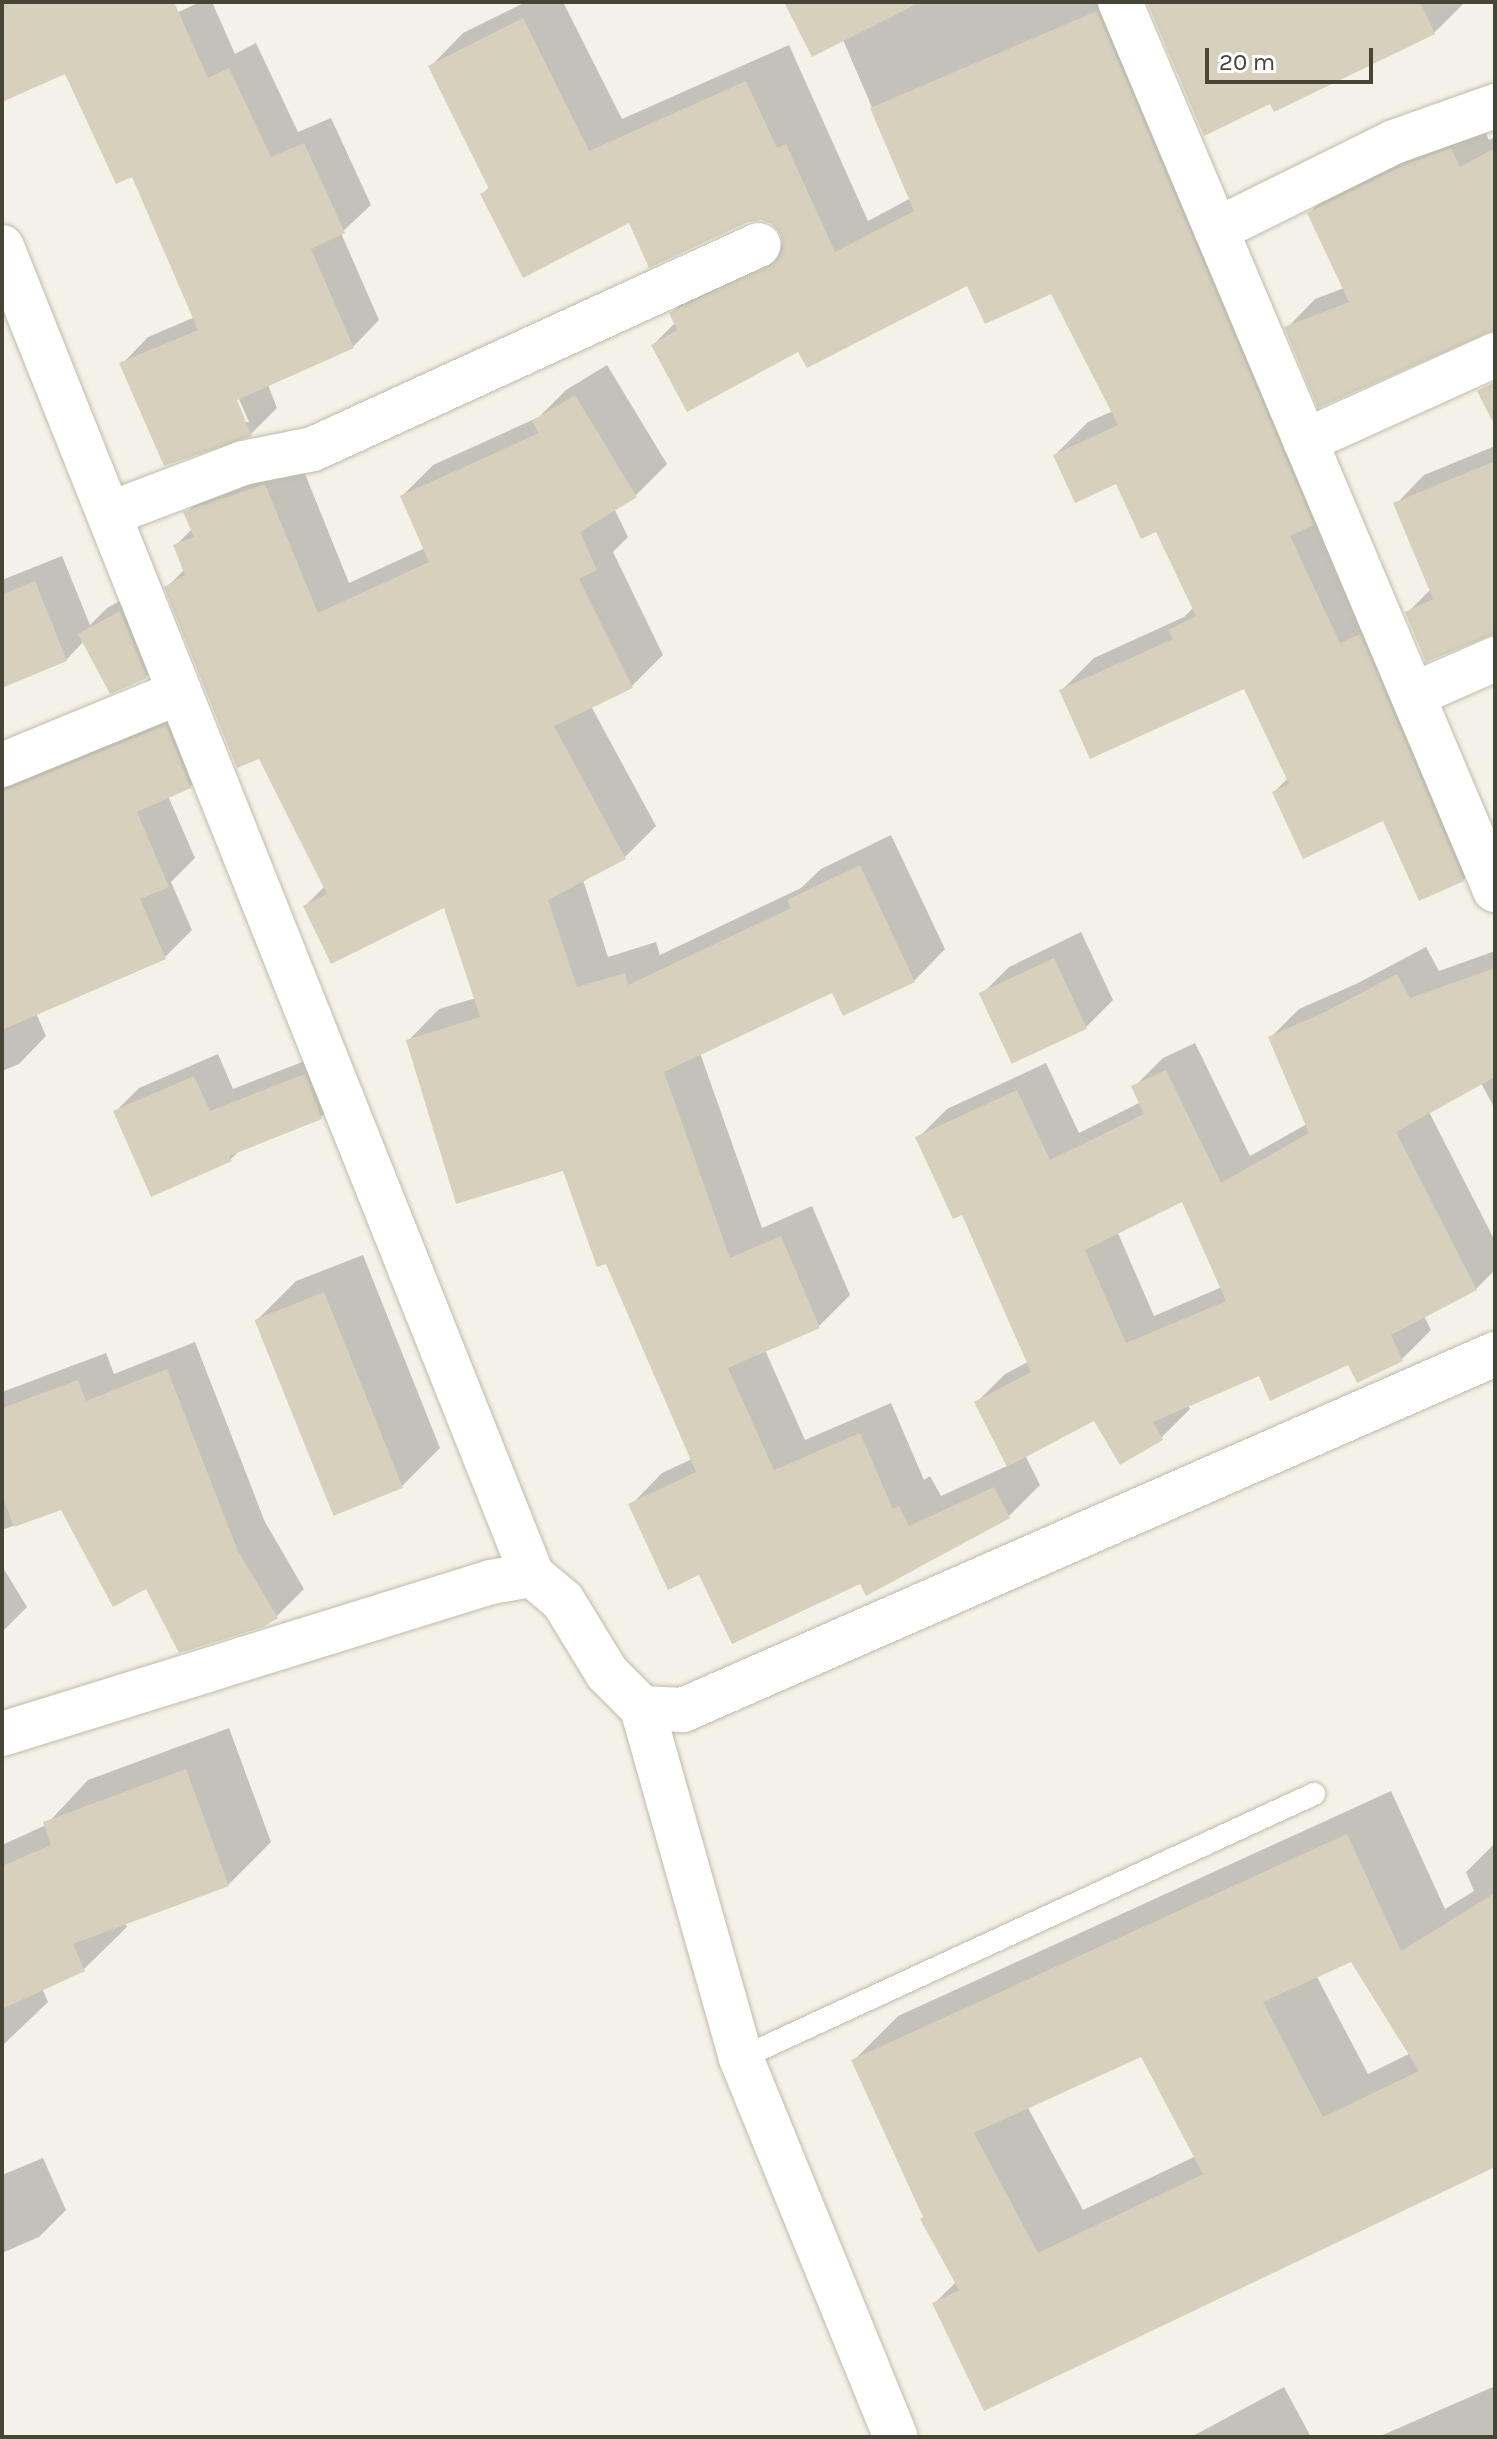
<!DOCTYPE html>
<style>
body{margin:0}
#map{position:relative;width:1497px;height:2439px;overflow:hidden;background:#f4f2e8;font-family:Karla,sans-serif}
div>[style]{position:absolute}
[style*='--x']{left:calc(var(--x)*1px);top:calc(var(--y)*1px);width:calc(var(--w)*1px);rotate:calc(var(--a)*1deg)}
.shadow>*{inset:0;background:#0003}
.building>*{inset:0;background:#d6d0bd;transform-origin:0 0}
.roads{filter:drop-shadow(0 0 2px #c0bcaa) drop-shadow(0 0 2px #c0bcaa)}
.service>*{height:22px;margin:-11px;padding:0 11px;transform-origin:11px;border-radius:11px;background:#fff}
.minor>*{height:44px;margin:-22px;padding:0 22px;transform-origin:22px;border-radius:22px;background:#fff}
.tertiary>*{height:44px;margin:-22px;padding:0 22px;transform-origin:22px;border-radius:22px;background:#fff}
span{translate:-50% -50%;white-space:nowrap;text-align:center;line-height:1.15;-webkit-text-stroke:8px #fff;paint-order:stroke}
.frame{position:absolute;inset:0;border:4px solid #484436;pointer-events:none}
.scale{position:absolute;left:1205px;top:48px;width:168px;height:36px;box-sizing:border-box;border:4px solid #484436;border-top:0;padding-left:10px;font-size:24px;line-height:28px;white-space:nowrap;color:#484436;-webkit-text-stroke:6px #fff;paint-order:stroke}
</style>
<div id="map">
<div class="shadow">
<i style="clip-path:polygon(evenodd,2px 2px,126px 2px,159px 21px,200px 2px,212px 2px,235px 54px,256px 43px,298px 132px,331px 118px,371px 205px,341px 233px,379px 320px,353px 347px,268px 385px,277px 408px,251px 434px,165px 464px,122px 364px,148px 337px,195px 317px,133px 174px,66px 72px,2px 98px,2px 2px,235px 390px,249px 422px,244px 422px,231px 392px,235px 390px)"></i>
<i style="clip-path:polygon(526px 2px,563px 2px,622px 119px,789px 45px,868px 221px,911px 198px,843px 40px,786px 2px,1139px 2px,1495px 848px,1463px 880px,1384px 819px,1274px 792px,1288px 778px,1245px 686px,1061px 691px,1094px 658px,1184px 617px,1194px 607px,1157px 529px,1117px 481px,1055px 455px,1088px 422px,1113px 411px,1052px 291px,968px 283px,799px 349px,653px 345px,675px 323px,671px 314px,704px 281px,784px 242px,782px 233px,773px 223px,761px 218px,630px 221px,483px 194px,490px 186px,431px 66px,463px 33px)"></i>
<i style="clip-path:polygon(1149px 2px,1465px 2px,1434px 33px,1271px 101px)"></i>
<i style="clip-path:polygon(1480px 121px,1489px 140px,1495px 137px,1495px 329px,1287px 328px,1315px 299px,1344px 288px,1309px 213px,1338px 185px)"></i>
<i style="clip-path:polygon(evenodd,607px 365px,667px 464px,635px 496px,615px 510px,628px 537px,613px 552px,663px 655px,632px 686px,591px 706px,656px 826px,624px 858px,583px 880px,608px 957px,656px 942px,660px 955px,801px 888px,821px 869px,891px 835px,945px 949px,914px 981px,833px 990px,700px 1053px,762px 1228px,812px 1206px,850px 1295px,819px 1326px,765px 1350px,805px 1440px,891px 1403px,924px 1480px,930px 1476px,941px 1496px,1009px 1465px,976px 1403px,1005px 1374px,1028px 1362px,963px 1213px,918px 1138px,947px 1109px,1046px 1063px,1079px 1133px,1141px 1102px,1134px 1087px,1163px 1058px,1195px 1043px,1250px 1156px,1307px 1124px,1271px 1037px,1299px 1009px,1356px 984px,1426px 947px,1439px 971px,1495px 951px,1495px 1109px,1481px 1083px,1429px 1112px,1495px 1241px,1495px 1270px,1476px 1289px,1424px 1316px,1431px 1330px,1402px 1359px,1260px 1374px,1188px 1405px,1190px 1409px,1161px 1438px,1095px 1419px,1025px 1455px,1040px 1485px,1008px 1517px,861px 1582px,700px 1573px,631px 1505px,662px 1473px,692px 1459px,565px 1168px,408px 1041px,439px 1009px,476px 998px,445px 905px,305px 906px,325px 886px,259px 756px,167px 587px,185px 569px,175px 546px,192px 529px,186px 513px,217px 482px,297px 454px,349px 583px,425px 548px,402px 496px,433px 465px,539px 417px,566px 390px,607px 365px,1183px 1199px,1222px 1287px,1154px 1316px,1117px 1231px,1183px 1199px)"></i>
<i style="clip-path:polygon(1495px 446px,1495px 631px,1407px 613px,1431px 589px,1396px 504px,1424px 475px)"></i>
<i style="clip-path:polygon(62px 556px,90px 625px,107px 608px,148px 585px,173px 650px,146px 677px,84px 641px,66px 660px,2px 686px,2px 580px)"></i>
<i style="clip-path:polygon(193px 699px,217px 759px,190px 787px,168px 796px,195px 858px,171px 882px,192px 930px,165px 957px,36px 1013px,46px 1036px,19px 1064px,2px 1071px,2px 778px)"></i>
<i style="clip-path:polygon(1081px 932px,1113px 1000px,1086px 1027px,1013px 1061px,982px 994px,1009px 967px)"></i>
<i style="clip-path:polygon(328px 1052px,344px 1094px,320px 1118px,241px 1149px,231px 1159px,115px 1112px,139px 1088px,218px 1054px,233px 1089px)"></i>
<i style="clip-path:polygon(363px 1255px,440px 1448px,401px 1487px,256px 1321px,296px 1281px)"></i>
<i style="clip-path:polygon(195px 1342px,265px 1522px,304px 1589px,276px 1617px,146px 1587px,61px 1508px,2px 1530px,2px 1392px,106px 1353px,114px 1374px)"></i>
<i style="clip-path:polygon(2px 1566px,27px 1607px,2px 1632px)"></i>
<i style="clip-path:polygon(229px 1728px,271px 1842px,228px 1885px,125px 1923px,127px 1927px,84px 1969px,42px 1988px,48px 2002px,2px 2046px,2px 1845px,46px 1825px,88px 1780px)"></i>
<i style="clip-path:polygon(evenodd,1391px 1791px,1445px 1909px,1474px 1891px,1466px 1872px,1495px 1843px,1495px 2165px,935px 2303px,956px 2282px,854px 2060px,898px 2016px,1391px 1791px,1352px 1959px,1411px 2053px,1368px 2074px,1316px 1975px,1352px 1959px,1391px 1791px,1142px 2054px,1196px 2156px,1083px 2210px,1027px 2106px,1142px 2054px)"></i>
<i style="clip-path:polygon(43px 2158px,66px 2210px,39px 2237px,2px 2253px,2px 2175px)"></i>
<i style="clip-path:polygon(1495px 2386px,1495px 2437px,1378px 2437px)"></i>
<i style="clip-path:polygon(1284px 2387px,1311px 2437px,1191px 2437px)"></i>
</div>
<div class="building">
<i style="clip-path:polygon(2px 2px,174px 2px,208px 78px,229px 68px,271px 157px,304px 143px,345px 233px,311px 249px,354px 348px,237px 400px,252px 436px,164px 466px,119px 363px,198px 330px,132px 177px,116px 184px,65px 74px,2px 102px)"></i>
<i style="clip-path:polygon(784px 2px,921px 2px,812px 57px)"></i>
<i style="clip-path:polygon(1147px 2px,1420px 2px,1435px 34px,1274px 112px,1270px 104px,1204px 136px)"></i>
<i style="clip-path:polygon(1097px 11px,1314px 525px,1290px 536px,1340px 643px,1360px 634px,1464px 881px,1419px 901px,1383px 821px,1303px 859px,1272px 792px,1289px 784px,1244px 689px,1090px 759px,1059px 690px,1173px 639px,1168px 630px,1196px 616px,1156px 532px,1141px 539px,1116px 484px,1075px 503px,1053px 455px,1118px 425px,1051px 294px,985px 324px,967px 286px,807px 368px,798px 352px,687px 412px,651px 345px,677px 330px,669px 313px,778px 260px,783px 248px,780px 234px,772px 224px,761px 220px,748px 222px,649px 268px,629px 223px,523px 278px,480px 194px,489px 189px,428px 66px,523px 18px,589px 151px,746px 81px,777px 148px,786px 144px,835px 252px,914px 211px,870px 108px)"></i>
<i style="clip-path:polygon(1451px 148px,1460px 167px,1495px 148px,1495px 330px,1318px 408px,1284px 327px,1349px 302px,1307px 213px,1404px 165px)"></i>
<i style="clip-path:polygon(1495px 382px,1495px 426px,1477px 391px)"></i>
<i style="clip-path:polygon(575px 395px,637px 497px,580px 532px,597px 570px,579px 579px,633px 688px,554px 726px,626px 859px,548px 900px,577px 987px,625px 973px,628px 985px,791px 908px,787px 900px,860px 865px,915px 982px,843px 1016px,832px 993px,664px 1072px,730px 1258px,781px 1236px,820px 1328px,728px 1368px,774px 1470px,860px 1433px,893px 1509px,899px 1506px,909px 1526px,994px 1487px,1010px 1518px,866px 1596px,860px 1584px,732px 1644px,699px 1575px,668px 1590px,628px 1504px,696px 1472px,606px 1264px,597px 1267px,563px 1171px,456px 1204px,406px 1040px,480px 1017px,444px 908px,331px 964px,303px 906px,327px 894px,259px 759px,237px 768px,164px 587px,185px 575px,173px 545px,194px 537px,183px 512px,265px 484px,318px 613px,429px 562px,400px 496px,539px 433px,532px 421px)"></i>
<i style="clip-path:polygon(1495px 461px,1495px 634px,1426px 662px,1405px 612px,1433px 599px,1393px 503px)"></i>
<i style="clip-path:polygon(35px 581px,67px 661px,2px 688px,2px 595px)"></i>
<i style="clip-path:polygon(120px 611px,147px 678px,110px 694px,78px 634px)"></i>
<i style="clip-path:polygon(166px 725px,191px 788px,137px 812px,169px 887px,140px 899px,166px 959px,2px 1030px,2px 792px)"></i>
<i style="left:1054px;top:958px;width:78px;height:83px;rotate:65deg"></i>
<i style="clip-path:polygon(evenodd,1495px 968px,1495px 1077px,1396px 1132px,1477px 1290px,1391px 1335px,1403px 1361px,1357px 1383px,1348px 1365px,1270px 1401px,1259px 1376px,1153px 1422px,1163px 1440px,1120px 1465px,1094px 1421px,1007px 1467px,974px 1402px,1031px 1372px,962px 1215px,953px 1219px,915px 1137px,1017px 1090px,1050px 1160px,1144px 1114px,1131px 1086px,1166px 1070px,1221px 1183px,1309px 1133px,1268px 1037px,1325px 1012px,1397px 974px,1410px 998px,1495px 968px,1182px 1202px,1226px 1301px,1126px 1343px,1085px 1250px,1182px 1202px)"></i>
<i style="clip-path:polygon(305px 1074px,322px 1119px,229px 1156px,232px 1161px,151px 1197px,113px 1111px,194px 1076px,210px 1111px)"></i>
<i style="left:324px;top:1292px;width:211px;height:75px;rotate:68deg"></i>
<i style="clip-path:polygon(167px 1369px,238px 1551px,278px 1618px,263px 1627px,179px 1653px,146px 1589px,113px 1607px,61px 1510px,14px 1527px,2px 1496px,2px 1408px,78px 1380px,86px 1401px)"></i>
<i style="clip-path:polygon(186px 1769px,229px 1886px,73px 1944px,85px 1971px,2px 2009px,2px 1866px,51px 1845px,43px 1822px)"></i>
<i style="clip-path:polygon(evenodd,1347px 1834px,1401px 1951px,1495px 1893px,1495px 2167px,984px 2411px,932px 2303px,959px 2290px,920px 2219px,923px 2217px,851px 2060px,1347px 1834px,1351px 1962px,1419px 2071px,1323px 2117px,1263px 2002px,1351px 1962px,1347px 1834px,1141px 2057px,1203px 2174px,1038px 2253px,974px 2133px,1141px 2057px)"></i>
</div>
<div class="roads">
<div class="service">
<i style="--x:741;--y:2058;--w:631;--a:-24.74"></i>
</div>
<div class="minor">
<i style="--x:1120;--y:2;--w:964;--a:67.11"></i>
<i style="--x:1216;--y:230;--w:199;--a:-26.3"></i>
<i style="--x:1394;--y:142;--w:107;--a:-19.6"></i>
<i style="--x:2;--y:247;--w:1430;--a:68.24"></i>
<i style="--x:1305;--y:441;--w:209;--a:-24.4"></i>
<i style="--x:109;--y:514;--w:143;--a:-20.8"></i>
<i style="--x:243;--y:463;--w:71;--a:-11.3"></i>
<i style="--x:313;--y:449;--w:490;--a:-24.6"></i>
<i style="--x:1413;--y:695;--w:90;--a:-23.7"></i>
<i style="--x:2;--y:765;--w:192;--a:-22.3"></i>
<i style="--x:642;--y:1708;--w:364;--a:74.2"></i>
<i style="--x:741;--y:2058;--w:409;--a:67.8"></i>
</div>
<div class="tertiary">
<i style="--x:2;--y:1734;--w:512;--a:-17.27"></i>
<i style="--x:491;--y:1582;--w:42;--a:-9.7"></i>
<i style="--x:532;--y:1575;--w:40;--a:40"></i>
<i style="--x:563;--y:1601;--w:84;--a:58.6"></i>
<i style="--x:607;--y:1673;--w:49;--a:45"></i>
<i style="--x:642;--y:1708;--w:41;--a:2.8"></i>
<i style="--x:683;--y:1710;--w:887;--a:-23.67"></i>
</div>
</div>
<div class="frame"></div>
<div class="scale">20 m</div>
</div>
